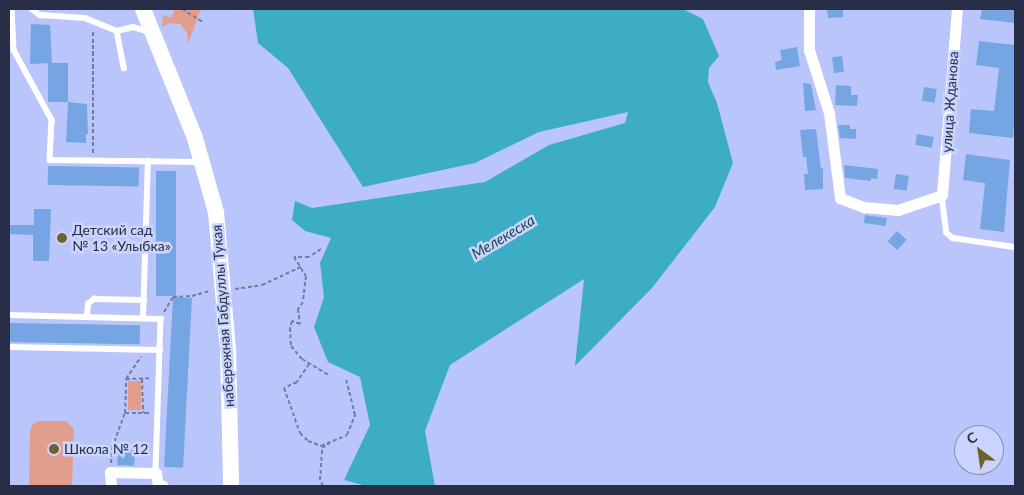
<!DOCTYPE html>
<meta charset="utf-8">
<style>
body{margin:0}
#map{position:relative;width:1024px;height:495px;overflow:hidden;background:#bac6fb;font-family:Lato,sans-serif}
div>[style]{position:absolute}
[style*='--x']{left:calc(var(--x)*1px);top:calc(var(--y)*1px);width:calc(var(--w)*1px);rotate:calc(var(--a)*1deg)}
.green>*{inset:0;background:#e29e8c;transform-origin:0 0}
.water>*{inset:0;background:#3dadc6}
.building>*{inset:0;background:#75a5e3;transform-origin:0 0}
.path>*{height:2px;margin-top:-1px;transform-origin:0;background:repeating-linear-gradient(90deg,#737ca3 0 4px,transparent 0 6.5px)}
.lane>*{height:5.5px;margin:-2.75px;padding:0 2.75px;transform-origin:2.75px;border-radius:2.75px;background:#fff}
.street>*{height:11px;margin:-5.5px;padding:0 5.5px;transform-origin:5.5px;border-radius:5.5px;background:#fff}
.secondary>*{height:16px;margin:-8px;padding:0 8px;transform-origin:8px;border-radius:8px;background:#fff}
.dots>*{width:14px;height:14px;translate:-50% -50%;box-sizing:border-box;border:2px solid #cad4fc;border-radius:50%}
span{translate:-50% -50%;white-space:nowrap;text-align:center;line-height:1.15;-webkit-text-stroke:5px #cad4fc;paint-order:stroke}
.street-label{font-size:14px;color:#292e48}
.poi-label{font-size:14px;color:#292e48}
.left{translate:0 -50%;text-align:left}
.water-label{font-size:15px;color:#14454f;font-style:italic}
.frame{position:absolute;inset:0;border:10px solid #292e48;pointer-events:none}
.north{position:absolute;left:954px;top:425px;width:50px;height:50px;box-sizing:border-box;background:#cad4fc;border:1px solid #8a92b4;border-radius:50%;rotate:329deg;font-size:14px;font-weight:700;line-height:20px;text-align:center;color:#292e48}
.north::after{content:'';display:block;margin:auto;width:18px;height:22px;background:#6e612e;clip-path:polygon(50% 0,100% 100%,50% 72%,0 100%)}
</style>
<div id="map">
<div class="green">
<i style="clip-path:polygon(175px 9px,201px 9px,188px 44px,187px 33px,180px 24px,170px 23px,162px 27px,163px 15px,171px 18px)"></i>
<i style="left:141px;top:381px;width:29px;height:13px;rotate:90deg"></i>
<i style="clip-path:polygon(38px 421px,66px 421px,74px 429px,72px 486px,29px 486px,30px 430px,33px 424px)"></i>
</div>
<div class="water">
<i style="clip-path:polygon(253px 9px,683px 9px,703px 19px,719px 56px,709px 68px,708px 82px,717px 103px,733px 163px,715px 207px,652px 288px,575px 366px,584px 279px,450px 365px,425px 431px,435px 486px,366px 486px,344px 480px,370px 425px,360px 377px,328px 362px,314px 327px,324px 297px,320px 263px,331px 238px,305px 231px,292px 220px,295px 201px,312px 208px,485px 182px,549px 145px,625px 123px,628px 112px,539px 132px,475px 163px,363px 187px,288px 68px,258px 43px)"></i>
</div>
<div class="building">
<i style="clip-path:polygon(827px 9px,843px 9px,843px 17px,828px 18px)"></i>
<i style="clip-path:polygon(982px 9px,1015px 9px,1015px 23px,980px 19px)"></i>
<i style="clip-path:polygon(31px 24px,50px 25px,52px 63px,30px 64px)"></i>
<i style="clip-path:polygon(979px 41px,1015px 45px,1015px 114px,1013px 138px,969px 133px,971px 109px,994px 111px,999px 68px,976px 65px)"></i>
<i style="clip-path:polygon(797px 47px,800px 66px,776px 70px,775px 62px,782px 60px,780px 50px)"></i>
<i style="left:842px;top:56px;width:16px;height:10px;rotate:83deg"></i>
<i style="left:48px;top:63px;width:20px;height:39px"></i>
<i style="clip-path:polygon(803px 83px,811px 84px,816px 110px,805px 111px)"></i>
<i style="clip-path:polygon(836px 85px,851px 86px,851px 95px,858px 95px,857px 106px,835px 105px)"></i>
<i style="left:924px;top:87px;width:13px;height:14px;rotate:9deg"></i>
<i style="clip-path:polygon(68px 102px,87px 104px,88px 134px,86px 134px,86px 143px,66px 142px)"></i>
<i style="clip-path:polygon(838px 125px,850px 125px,850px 129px,856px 129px,856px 139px,840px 138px)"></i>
<i style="clip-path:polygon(816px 129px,821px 169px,823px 168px,823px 189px,805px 190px,804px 174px,808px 174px,806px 157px,803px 157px,800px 130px)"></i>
<i style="left:917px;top:134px;width:17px;height:11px;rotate:10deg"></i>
<i style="clip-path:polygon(966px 154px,1010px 160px,1004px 232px,980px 229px,985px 183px,963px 180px)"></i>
<i style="clip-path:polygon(844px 165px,878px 169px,877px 179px,871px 178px,871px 181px,845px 178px)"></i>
<i style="left:48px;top:166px;width:91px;height:19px;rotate:1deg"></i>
<i style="left:156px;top:171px;width:20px;height:125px"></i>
<i style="left:896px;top:174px;width:13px;height:15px;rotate:9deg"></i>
<i style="clip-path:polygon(34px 209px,51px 209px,49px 261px,33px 261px,33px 235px,9px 234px,9px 225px,34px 225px)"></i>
<i style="left:865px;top:215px;width:22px;height:8px;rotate:8deg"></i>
<i style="left:897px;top:231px;width:13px;height:14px;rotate:42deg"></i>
<i style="left:173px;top:297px;width:19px;height:170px;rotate:3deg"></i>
<i style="left:9px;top:323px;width:131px;height:19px;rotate:1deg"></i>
<i style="left:118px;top:449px;width:17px;height:16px;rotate:3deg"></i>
</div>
<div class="path">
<i style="--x:182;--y:9;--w:26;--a:32"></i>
<i style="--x:93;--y:153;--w:123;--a:-90"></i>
<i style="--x:321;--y:249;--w:14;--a:146"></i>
<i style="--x:309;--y:257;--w:15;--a:180"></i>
<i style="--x:294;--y:257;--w:22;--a:58"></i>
<i style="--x:306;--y:276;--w:26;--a:97"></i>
<i style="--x:303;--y:302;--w:9;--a:126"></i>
<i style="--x:298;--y:309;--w:15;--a:82"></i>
<i style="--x:300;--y:324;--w:9;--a:-159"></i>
<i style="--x:292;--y:321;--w:7;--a:106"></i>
<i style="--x:290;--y:328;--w:18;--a:87"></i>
<i style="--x:291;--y:346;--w:17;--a:50"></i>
<i style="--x:302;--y:359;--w:33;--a:31"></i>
<i style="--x:235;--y:289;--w:27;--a:-8"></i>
<i style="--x:262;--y:285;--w:43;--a:-24.8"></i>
<i style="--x:164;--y:312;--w:17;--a:-59"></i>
<i style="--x:173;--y:297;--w:19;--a:-3"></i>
<i style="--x:192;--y:296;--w:19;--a:-16"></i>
<i style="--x:309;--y:364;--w:22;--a:124"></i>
<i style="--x:297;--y:382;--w:14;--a:155"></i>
<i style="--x:284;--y:388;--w:48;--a:70.4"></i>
<i style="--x:300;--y:433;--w:11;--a:45"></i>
<i style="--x:308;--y:441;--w:14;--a:21"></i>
<i style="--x:321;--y:446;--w:28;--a:-23"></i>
<i style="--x:347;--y:435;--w:22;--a:-68"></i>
<i style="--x:355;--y:415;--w:37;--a:-104"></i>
<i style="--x:126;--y:379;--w:25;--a:-2"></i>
<i style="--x:142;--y:379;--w:34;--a:88"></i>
<i style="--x:125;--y:413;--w:34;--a:-88"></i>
<i style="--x:126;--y:379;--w:27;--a:-56"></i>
<i style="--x:111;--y:463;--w:15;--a:-86"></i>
<i style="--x:112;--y:448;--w:37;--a:-70"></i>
<i style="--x:125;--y:413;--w:26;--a:0"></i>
<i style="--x:323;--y:486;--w:7;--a:-117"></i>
<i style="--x:320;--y:480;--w:32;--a:-86"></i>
<i style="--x:322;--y:448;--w:9;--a:-32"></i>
</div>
<div class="lane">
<i style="--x:12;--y:9;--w:41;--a:87.2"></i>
<i style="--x:14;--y:50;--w:80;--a:61.5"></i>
<i style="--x:52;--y:120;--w:40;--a:92.9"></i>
<i style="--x:50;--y:160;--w:151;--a:0.8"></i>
<i style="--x:32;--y:9;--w:10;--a:37"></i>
<i style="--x:40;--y:15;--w:45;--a:3.8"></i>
<i style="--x:85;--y:18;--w:35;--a:22"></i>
<i style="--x:117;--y:31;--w:16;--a:-14"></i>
<i style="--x:133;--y:27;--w:17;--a:17"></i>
<i style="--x:117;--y:31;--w:38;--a:79"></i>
<i style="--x:942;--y:195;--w:38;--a:83"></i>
<i style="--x:947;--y:233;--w:8;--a:40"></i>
<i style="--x:953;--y:238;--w:63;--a:8.3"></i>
<i style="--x:9;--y:315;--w:152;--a:1.5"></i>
<i style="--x:161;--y:319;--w:154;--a:91.9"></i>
<i style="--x:87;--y:317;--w:13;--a:-86"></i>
<i style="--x:88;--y:304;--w:8;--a:-40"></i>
<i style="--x:94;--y:299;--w:50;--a:1.1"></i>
<i style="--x:143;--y:318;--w:157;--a:-88.2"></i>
<i style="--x:9;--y:347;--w:151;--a:1.1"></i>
</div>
<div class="street">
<i style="--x:809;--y:9;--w:41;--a:90"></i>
<i style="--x:809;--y:50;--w:66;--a:72.4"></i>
<i style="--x:829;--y:113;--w:86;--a:82.6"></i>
<i style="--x:840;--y:198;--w:26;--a:21"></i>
<i style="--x:864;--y:207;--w:34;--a:5"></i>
<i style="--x:898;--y:210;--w:46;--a:-18.8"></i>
<i style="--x:942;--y:195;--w:187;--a:-85.4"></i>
<i style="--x:111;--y:486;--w:14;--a:-94"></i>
<i style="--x:110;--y:472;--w:46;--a:1.2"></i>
<i style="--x:156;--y:473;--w:12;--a:81"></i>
<i style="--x:158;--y:485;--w:5;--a:11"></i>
</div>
<div class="secondary">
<i style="--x:143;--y:9;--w:139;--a:68"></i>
<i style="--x:195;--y:138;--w:77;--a:74.2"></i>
<i style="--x:216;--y:212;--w:138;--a:85"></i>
<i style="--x:228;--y:349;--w:137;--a:88.7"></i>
</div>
<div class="dots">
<i style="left:62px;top:238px;background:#6e612e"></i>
<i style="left:54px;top:449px;background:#6e612e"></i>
</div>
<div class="street-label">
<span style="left:950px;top:102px;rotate:-86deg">улица Жданова</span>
<span style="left:223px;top:316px;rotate:-94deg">набережная Габдуллы Тукая</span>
</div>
<div class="poi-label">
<span class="left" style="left:72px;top:238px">Детский сад<br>№ 13 «Улыбка»</span>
<span class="left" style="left:64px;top:449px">Школа № 12</span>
</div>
<div class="water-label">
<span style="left:503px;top:237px;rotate:-31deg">Мелекеска</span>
</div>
<div class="frame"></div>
<div class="north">С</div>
</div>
